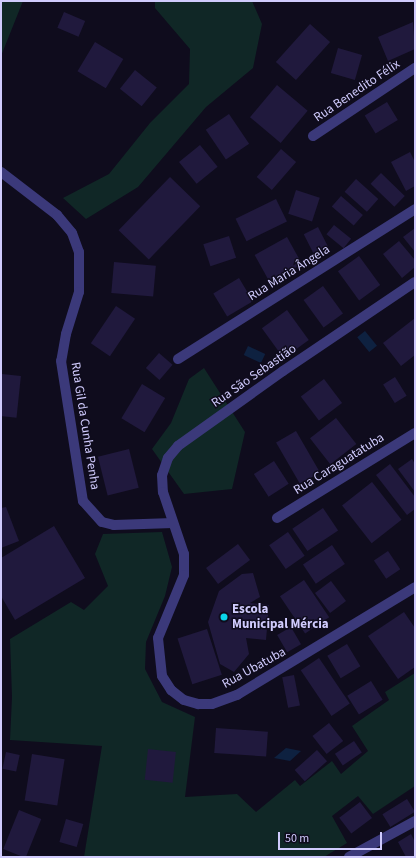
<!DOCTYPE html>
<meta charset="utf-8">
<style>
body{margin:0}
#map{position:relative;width:416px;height:858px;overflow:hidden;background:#0f0c1d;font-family:"Source Sans 3",sans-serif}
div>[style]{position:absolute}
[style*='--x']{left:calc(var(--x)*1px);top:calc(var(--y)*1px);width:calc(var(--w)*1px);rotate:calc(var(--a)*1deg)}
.green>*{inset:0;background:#102726}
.water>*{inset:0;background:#0e2140;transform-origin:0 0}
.building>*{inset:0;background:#20193d;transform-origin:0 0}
.minor>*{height:10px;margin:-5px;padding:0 5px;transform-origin:5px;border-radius:5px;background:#3b397a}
.dots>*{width:11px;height:11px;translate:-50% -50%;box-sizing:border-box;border:2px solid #0f0c1d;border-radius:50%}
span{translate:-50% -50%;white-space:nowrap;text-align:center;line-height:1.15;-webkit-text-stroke:3px #0f0c1d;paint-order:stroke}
.street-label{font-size:13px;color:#d0cbfd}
.poi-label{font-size:13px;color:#d0cbfd;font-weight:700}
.left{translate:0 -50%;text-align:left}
.frame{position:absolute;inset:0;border:2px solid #d0cbfd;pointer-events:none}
.scale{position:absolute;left:278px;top:832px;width:104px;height:18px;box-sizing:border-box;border:2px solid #d0cbfd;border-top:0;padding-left:5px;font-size:12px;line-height:14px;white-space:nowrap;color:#d0cbfd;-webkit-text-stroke:3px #0f0c1d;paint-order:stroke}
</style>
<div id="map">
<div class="green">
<i style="clip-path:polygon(1px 1px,23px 1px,1px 56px)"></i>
<i style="clip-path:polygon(155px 1px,252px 1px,262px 24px,253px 68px,206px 107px,138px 187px,86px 219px,63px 198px,109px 174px,150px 123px,189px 84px,190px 49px,155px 8px)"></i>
<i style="clip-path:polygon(204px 368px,245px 432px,232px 489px,184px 494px,152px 449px,171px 423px,189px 379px)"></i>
<i style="clip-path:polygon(162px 532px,172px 567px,165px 596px,146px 642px,145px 669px,162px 702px,195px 717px,185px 797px,237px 794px,256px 812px,295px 780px,300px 786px,332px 761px,341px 774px,368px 751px,352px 726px,389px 700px,385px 692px,415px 673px,415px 786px,373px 814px,358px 796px,332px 816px,347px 843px,324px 857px,84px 857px,102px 746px,10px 740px,12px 697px,10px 639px,71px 602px,84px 610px,108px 586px,95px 554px,103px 534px)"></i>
</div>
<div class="water">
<i style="left:365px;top:331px;width:19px;height:10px;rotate:51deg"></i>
<i style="left:248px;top:346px;width:19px;height:10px;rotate:25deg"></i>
<i style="clip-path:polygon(286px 748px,301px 751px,290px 761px,274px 758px)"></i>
</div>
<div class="building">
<i style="left:64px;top:12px;width:23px;height:17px;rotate:23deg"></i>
<i style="clip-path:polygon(413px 22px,415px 49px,388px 61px,378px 37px)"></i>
<i style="left:310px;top:24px;width:27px;height:51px;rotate:42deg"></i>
<i style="left:95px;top:42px;width:33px;height:34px;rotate:31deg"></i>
<i style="left:338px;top:48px;width:25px;height:26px;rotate:16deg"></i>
<i style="left:135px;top:70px;width:28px;height:24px;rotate:39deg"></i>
<i style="left:277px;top:85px;width:40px;height:42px;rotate:40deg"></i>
<i style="left:387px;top:102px;width:21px;height:26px;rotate:59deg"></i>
<i style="left:229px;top:114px;width:36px;height:28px;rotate:56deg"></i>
<i style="left:200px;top:145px;width:28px;height:27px;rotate:51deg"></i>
<i style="left:281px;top:149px;width:20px;height:37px;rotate:41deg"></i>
<i style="clip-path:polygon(410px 152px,415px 162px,415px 186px,406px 191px,391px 162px)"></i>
<i style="left:381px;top:173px;width:33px;height:15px;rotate:44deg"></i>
<i style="left:170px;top:177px;width:42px;height:74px;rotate:44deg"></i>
<i style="left:356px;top:179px;width:30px;height:17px;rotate:42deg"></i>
<i style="left:296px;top:190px;width:25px;height:25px;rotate:18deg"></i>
<i style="left:341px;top:196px;width:29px;height:14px;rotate:41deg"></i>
<i style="left:276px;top:199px;width:25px;height:45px;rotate:64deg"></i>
<i style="left:334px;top:225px;width:22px;height:12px;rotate:39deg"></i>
<i style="left:318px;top:227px;width:25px;height:16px;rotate:63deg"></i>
<i style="clip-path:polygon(415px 228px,415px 252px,403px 237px)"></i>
<i style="left:229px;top:236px;width:23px;height:27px;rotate:72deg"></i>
<i style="left:287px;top:237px;width:31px;height:37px;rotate:61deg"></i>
<i style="clip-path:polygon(399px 241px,415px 260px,415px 267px,402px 278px,383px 254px)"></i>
<i style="left:359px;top:256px;width:36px;height:26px;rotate:54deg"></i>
<i style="left:114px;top:262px;width:42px;height:31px;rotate:5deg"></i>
<i style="left:239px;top:278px;width:27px;height:30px;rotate:59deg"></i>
<i style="left:323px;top:286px;width:34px;height:24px;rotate:54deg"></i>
<i style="left:116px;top:306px;width:23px;height:45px;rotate:34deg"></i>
<i style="left:287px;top:310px;width:37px;height:31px;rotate:54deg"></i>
<i style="clip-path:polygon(415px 318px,415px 355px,401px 366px,383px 343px)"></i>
<i style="left:159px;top:353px;width:18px;height:20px;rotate:41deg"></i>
<i style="left:2px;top:374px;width:19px;height:42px;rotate:6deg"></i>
<i style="left:395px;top:377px;width:22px;height:14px;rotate:58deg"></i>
<i style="left:324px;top:379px;width:30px;height:29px;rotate:53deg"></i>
<i style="left:142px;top:384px;width:27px;height:40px;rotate:31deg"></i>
<i style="left:336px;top:418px;width:33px;height:33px;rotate:52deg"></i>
<i style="left:296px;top:431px;width:48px;height:23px;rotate:60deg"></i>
<i style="left:129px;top:449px;width:40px;height:32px;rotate:76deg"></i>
<i style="clip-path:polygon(412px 459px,415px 464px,415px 492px,398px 469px)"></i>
<i style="left:274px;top:461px;width:27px;height:24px;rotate:57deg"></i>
<i style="clip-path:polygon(390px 464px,415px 497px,415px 509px,407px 515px,376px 475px)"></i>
<i style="left:372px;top:482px;width:48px;height:38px;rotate:52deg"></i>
<i style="clip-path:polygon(6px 507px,19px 541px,1px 548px,1px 508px)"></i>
<i style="left:323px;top:508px;width:27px;height:37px;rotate:56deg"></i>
<i style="clip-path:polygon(54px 526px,85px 578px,15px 620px,1px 596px,1px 558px)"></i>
<i style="left:288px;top:532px;width:29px;height:23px;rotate:55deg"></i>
<i style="left:238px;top:544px;width:20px;height:40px;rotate:53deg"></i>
<i style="left:332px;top:545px;width:23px;height:35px;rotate:56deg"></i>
<i style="left:388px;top:551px;width:22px;height:17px;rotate:56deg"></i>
<i style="clip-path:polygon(253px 573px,260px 597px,250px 603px,269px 605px,266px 640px,246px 638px,249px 654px,234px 672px,220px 664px,208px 622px,219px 591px,242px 574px)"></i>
<i style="left:304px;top:580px;width:45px;height:29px;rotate:56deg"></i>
<i style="left:331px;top:581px;width:25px;height:20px;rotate:53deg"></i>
<i style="clip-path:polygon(404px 612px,415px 628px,415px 667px,398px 679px,368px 636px)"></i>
<i style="left:291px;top:627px;width:20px;height:16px;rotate:60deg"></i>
<i style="left:207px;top:629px;width:48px;height:31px;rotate:72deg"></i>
<i style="left:347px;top:644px;width:26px;height:23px;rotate:59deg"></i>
<i style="left:319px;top:658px;width:55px;height:22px;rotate:56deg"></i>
<i style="left:294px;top:675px;width:31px;height:12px;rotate:79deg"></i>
<i style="left:371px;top:681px;width:22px;height:28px;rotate:58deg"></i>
<i style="left:329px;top:723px;width:23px;height:21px;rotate:52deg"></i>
<i style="left:216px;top:728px;width:52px;height:25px;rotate:4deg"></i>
<i style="left:354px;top:741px;width:14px;height:23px;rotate:56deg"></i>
<i style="left:148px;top:749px;width:28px;height:31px;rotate:6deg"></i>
<i style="left:317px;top:750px;width:15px;height:30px;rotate:48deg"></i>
<i style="left:6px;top:752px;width:14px;height:17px;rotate:12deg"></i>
<i style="left:32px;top:754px;width:33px;height:47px;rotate:9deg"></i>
<i style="left:407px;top:799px;width:15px;height:29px;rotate:58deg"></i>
<i style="left:360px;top:802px;width:20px;height:26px;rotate:53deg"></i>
<i style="left:19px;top:810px;width:24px;height:42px;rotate:22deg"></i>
<i style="left:66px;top:819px;width:18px;height:24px;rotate:16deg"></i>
<i style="clip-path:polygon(411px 834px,415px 842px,415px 857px,406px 857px,398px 842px)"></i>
</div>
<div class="minor">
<i style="--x:313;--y:136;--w:123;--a:-33.7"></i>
<i style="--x:1;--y:172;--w:71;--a:37.5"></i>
<i style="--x:57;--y:215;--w:23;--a:50"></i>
<i style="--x:72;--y:233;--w:20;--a:70"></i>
<i style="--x:79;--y:252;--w:40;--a:90"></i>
<i style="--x:79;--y:292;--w:44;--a:107.2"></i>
<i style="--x:66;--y:334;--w:27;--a:100"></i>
<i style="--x:61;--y:361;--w:142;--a:81.1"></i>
<i style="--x:83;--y:501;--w:28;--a:48"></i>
<i style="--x:102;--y:522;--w:12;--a:14"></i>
<i style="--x:114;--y:525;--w:59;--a:-1.9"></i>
<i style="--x:415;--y:282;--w:159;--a:146"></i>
<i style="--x:283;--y:371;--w:129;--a:144.5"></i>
<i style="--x:178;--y:446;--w:16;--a:130"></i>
<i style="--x:168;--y:458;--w:18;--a:109"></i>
<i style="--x:162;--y:475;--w:17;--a:87"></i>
<i style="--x:163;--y:492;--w:65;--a:71.3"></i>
<i style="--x:184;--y:554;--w:21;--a:90"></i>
<i style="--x:184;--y:575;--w:68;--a:112.4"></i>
<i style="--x:158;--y:638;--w:38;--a:84"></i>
<i style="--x:162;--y:676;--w:17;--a:57"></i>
<i style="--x:171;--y:690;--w:16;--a:38"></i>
<i style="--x:184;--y:700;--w:15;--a:16"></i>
<i style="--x:198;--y:704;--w:14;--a:0"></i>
<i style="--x:212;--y:704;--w:27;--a:-20"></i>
<i style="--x:237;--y:695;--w:208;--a:-31.2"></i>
<i style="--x:178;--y:359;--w:280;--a:-32.3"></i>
<i style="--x:277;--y:518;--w:162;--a:-31.6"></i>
<i style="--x:349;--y:857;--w:75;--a:-28.6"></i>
</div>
<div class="dots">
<i style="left:224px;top:617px;background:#0ad5ea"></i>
</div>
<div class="street-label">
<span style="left:357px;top:91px;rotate:-34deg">Rua Benedito Félix</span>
<span style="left:289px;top:273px;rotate:-32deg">Rua Maria Ângela</span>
<span style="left:254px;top:376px;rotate:-35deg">Rua São Sebastião</span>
<span style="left:85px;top:426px;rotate:81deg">Rua Gil da Cunha Penha</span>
<span style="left:339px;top:464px;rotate:-32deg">Rua Caraguatatuba</span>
<span style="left:254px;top:668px;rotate:-29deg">Rua Ubatuba</span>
</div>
<div class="poi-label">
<span class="left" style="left:232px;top:617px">Escola<br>Municipal Mércia</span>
</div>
<div class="frame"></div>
<div class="scale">50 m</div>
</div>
